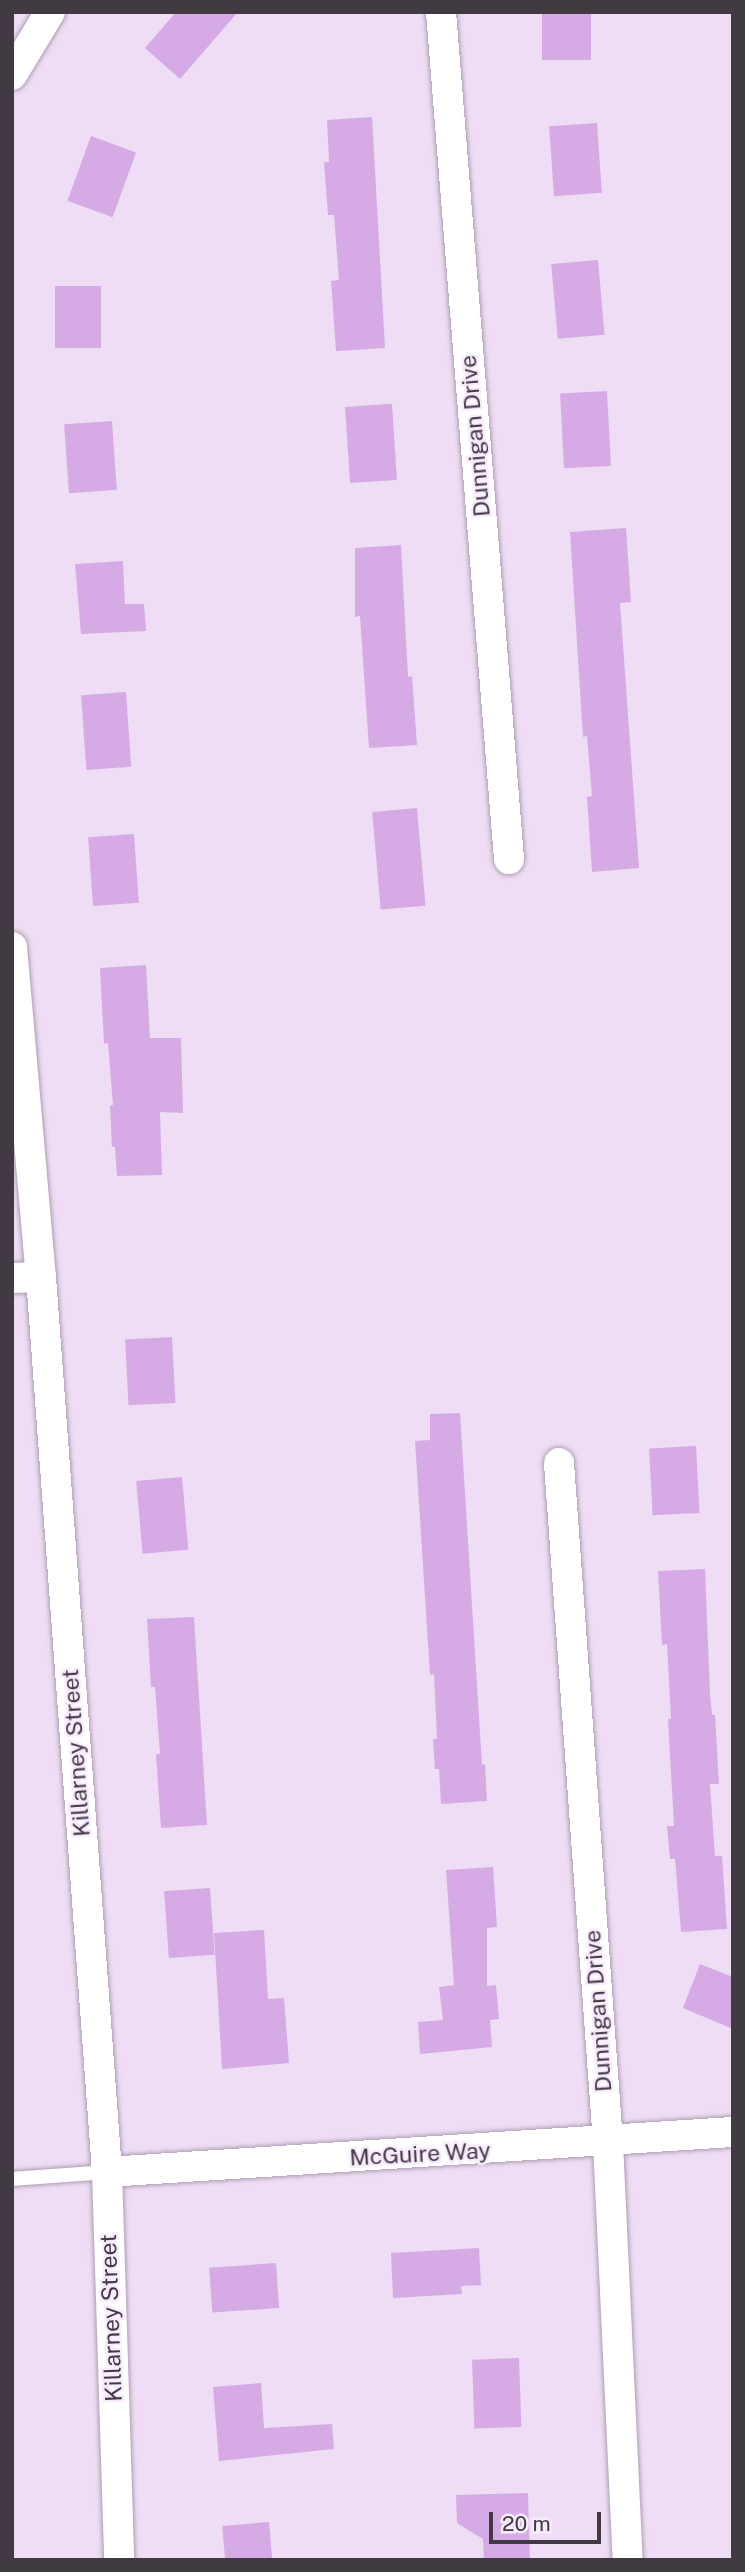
<!DOCTYPE html>
<style>
body{margin:0}
#map{position:relative;width:745px;height:2572px;overflow:hidden;background:#eeddf4;font-family:"Public Sans",sans-serif}
div>[style]{position:absolute}
[style*='--x']{left:calc(var(--x)*1px);top:calc(var(--y)*1px);width:calc(var(--w)*1px);rotate:calc(var(--a)*1deg)}
.building>*{inset:0;background:#d6abe5;transform-origin:0 0}
.roads{filter:drop-shadow(0 0 2px #ae9eb3) drop-shadow(0 0 2px #ae9eb3)}
.service>*{height:14px;margin:-7px;padding:0 7px;transform-origin:7px;border-radius:7px;background:#fff}
.minor>*{height:30px;margin:-15px;padding:0 15px;transform-origin:15px;border-radius:15px;background:#fff}
span{translate:-50% -50%;white-space:nowrap;text-align:center;line-height:1.15;-webkit-text-stroke:5px #f9ebfe;paint-order:stroke}
.street-label{font-size:23px;color:#413a43}
.frame{position:absolute;inset:0;border:14px solid #413a43;pointer-events:none}
.scale{position:absolute;left:489px;top:2512px;width:112px;height:32px;box-sizing:border-box;border:4px solid #413a43;border-top:0;padding-left:9px;font-size:21px;line-height:24px;white-space:nowrap;color:#413a43;-webkit-text-stroke:5px #f9ebfe;paint-order:stroke}
</style>
<div id="map">
<div class="building">
<i style="clip-path:polygon(176px 12px,238px 12px,180px 79px,145px 48px)"></i>
<i style="left:542px;top:12px;width:49px;height:48px"></i>
<i style="clip-path:polygon(372px 117px,385px 348px,336px 351px,331px 281px,339px 280px,334px 215px,328px 215px,324px 162px,329px 162px,327px 120px)"></i>
<i style="left:597px;top:123px;width:70px;height:48px;rotate:86deg"></i>
<i style="left:91px;top:136px;width:48px;height:69px;rotate:20deg"></i>
<i style="left:598px;top:260px;width:75px;height:47px;rotate:85deg"></i>
<i style="left:55px;top:286px;width:46px;height:62px"></i>
<i style="left:607px;top:391px;width:75px;height:47px;rotate:87deg"></i>
<i style="clip-path:polygon(387px 404px,392px 404px,397px 480px,350px 483px,345px 407px)"></i>
<i style="left:112px;top:421px;width:69px;height:48px;rotate:86deg"></i>
<i style="clip-path:polygon(626px 528px,631px 602px,620px 603px,639px 868px,592px 872px,587px 797px,592px 796px,587px 736px,583px 737px,570px 532px)"></i>
<i style="clip-path:polygon(401px 545px,408px 677px,412px 676px,417px 745px,369px 748px,360px 616px,355px 617px,355px 548px)"></i>
<i style="clip-path:polygon(123px 561px,125px 604px,144px 604px,146px 631px,81px 634px,75px 564px)"></i>
<i style="left:126px;top:692px;width:75px;height:45px;rotate:86deg"></i>
<i style="left:417px;top:808px;width:98px;height:45px;rotate:85deg"></i>
<i style="left:134px;top:834px;width:69px;height:46px;rotate:86deg"></i>
<i style="clip-path:polygon(146px 965px,150px 1038px,181px 1038px,183px 1113px,160px 1112px,162px 1175px,117px 1176px,115px 1147px,112px 1147px,110px 1106px,113px 1105px,108px 1043px,104px 1044px,100px 968px)"></i>
<i style="left:172px;top:1337px;width:66px;height:47px;rotate:87deg"></i>
<i style="clip-path:polygon(460px 1413px,482px 1765px,485px 1764px,487px 1801px,441px 1804px,439px 1769px,435px 1769px,433px 1739px,437px 1739px,434px 1674px,430px 1675px,415px 1441px,430px 1440px,430px 1414px)"></i>
<i style="left:696px;top:1446px;width:67px;height:47px;rotate:87deg"></i>
<i style="left:182px;top:1477px;width:73px;height:46px;rotate:85deg"></i>
<i style="clip-path:polygon(705px 1569px,710px 1694px,712px 1715px,715px 1715px,719px 1784px,710px 1784px,715px 1856px,722px 1856px,727px 1929px,681px 1932px,675px 1859px,670px 1859px,667px 1826px,674px 1826px,668px 1719px,671px 1719px,667px 1644px,662px 1645px,658px 1571px)"></i>
<i style="clip-path:polygon(194px 1617px,207px 1825px,161px 1828px,156px 1754px,160px 1754px,155px 1687px,151px 1687px,147px 1619px)"></i>
<i style="clip-path:polygon(493px 1867px,497px 1927px,487px 1928px,487px 1986px,496px 1985px,499px 2019px,490px 2020px,492px 2047px,420px 2054px,418px 2022px,443px 2020px,439px 1987px,454px 1985px,446px 1870px)"></i>
<i style="left:210px;top:1888px;width:67px;height:46px;rotate:86deg"></i>
<i style="clip-path:polygon(264px 1930px,268px 1999px,284px 1998px,289px 2063px,222px 2069px,214px 1933px)"></i>
<i style="clip-path:polygon(700px 1964px,733px 1977px,733px 2029px,683px 2008px)"></i>
<i style="clip-path:polygon(479px 2248px,481px 2285px,461px 2286px,462px 2294px,393px 2298px,391px 2253px)"></i>
<i style="left:276px;top:2263px;width:45px;height:67px;rotate:86deg"></i>
<i style="left:519px;top:2358px;width:69px;height:47px;rotate:88deg"></i>
<i style="clip-path:polygon(261px 2383px,264px 2428px,332px 2424px,334px 2449px,219px 2461px,213px 2387px)"></i>
<i style="clip-path:polygon(528px 2493px,530px 2560px,484px 2560px,483px 2539px,457px 2523px,456px 2495px)"></i>
<i style="left:269px;top:2522px;width:38px;height:47px;rotate:85deg"></i>
</div>
<div class="roads">
<div class="service">
<i style="--x:12;--y:2179;--w:95;--a:-4.2"></i>
</div>
<div class="minor">
<i style="--x:441;--y:12;--w:850;--a:85.41"></i>
<i style="--x:12;--y:75;--w:74;--a:-58.9"></i>
<i style="--x:12;--y:947;--w:331;--a:85"></i>
<i style="--x:41;--y:1277;--w:897;--a:85.78"></i>
<i style="--x:107;--y:2172;--w:388;--a:88.2"></i>
<i style="--x:12;--y:1278;--w:29;--a:-2"></i>
<i style="--x:559;--y:1463;--w:682;--a:85.88"></i>
<i style="--x:608;--y:2143;--w:417;--a:87.3"></i>
<i style="--x:107;--y:2172;--w:627;--a:-3.66"></i>
</div>
</div>
<div class="street-label">
<span style="left:475px;top:436px;rotate:-95deg">Dunnigan Drive</span>
<span style="left:76px;top:1753px;rotate:-94deg">Killarney Street</span>
<span style="left:598px;top:2011px;rotate:-94deg">Dunnigan Drive</span>
<span style="left:420px;top:2154px;rotate:-3deg">McGuire Way</span>
<span style="left:111px;top:2318px;rotate:-92deg">Killarney Street</span>
</div>
<div class="frame"></div>
<div class="scale">20 m</div>
</div>
